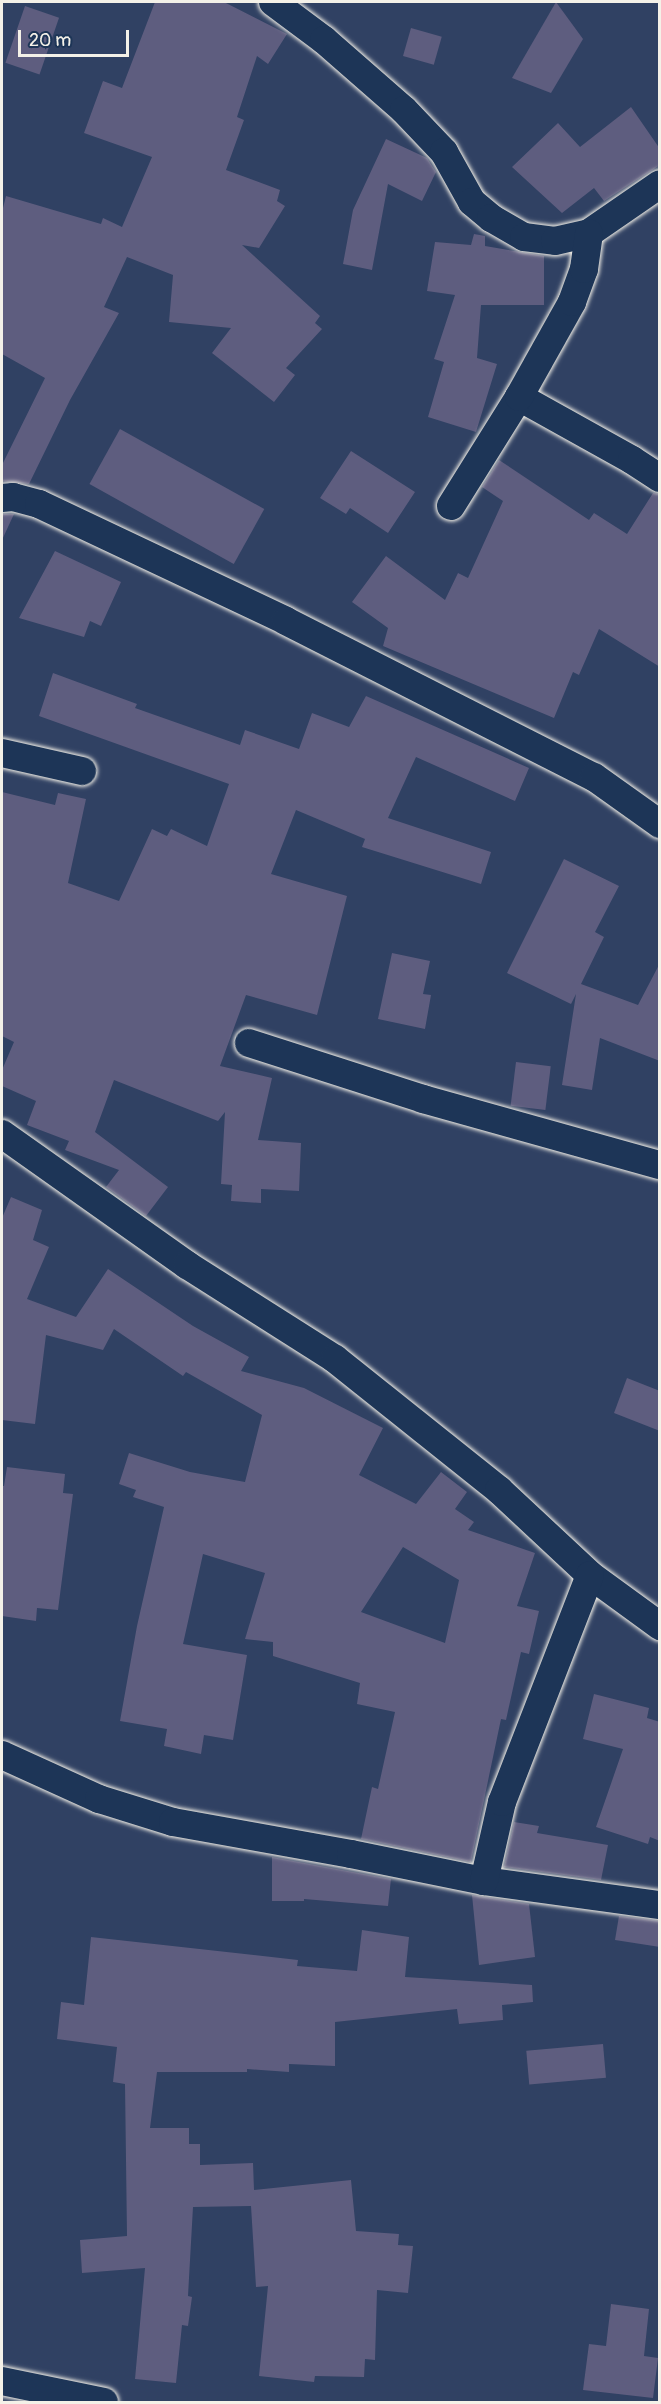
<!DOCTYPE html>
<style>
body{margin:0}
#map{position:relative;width:661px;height:2404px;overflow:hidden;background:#304163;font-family:Pangolin,sans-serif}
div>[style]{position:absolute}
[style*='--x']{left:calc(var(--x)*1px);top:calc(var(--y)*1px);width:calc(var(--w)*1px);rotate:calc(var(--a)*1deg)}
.building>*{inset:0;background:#5e5d7f;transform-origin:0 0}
.roads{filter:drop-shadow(0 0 2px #f4f1e8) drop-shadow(0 0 2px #f4f1e8)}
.street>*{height:28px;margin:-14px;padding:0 14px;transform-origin:14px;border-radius:14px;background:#1d3557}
span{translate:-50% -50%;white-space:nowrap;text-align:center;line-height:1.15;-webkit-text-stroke:6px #1d3557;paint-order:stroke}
.frame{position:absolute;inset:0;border:3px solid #f4f1e8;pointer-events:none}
.scale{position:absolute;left:18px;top:30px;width:111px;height:27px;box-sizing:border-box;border:3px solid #f4f1e8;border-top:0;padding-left:8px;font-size:18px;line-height:21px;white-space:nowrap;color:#f4f1e8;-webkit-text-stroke:4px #1d3557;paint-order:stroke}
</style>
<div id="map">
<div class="building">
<i style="clip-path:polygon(155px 2px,224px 2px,287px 34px,268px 64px,257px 56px,237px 117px,244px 120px,226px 170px,280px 190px,277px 201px,285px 206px,259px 248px,242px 245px,320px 316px,315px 323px,322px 329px,286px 368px,295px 375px,274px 402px,212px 353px,231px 328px,169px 322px,173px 275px,127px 257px,104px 307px,119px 313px,70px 400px,29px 484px,2px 481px,2px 465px,45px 378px,2px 354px,2px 212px,6px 196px,101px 224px,103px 218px,122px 227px,152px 157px,84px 133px,103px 81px,122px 88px)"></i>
<i style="clip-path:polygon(556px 2px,583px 39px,551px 93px,512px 78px)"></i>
<i style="left:25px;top:6px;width:36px;height:60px;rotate:19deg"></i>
<i style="left:411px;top:28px;width:32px;height:29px;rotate:16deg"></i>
<i style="clip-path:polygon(631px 107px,660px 149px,660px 165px,604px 201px,594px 188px,562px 213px,512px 167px,558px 123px,580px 147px)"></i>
<i style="clip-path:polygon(386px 139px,427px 158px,436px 172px,422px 201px,388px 184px,372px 270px,343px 264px,353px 210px)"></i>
<i style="clip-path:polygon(474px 234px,485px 236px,485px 246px,544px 256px,544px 305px,481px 305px,477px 358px,497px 364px,476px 432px,428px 417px,444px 362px,434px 359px,455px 295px,427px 291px,435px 242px,471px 245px)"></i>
<i style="left:120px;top:429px;width:165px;height:63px;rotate:29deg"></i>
<i style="clip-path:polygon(351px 451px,415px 492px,388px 533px,350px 508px,346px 514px,320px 498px)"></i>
<i style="clip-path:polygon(499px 460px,589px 520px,594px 513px,627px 534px,653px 493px,660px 494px,660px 667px,599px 629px,579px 675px,573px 672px,554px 718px,383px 646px,388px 628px,352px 602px,386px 556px,445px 600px,458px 573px,468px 578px,503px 501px,482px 487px)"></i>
<i style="clip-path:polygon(2px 514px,14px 514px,2px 540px)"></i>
<i style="clip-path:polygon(55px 551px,121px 582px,101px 626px,90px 621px,84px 637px,19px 618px)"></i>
<i style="clip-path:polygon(53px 673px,137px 704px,135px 708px,240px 745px,245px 730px,299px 749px,312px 713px,349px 727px,366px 696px,529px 768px,515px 801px,416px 757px,388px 818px,491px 852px,481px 884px,362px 847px,365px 839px,296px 810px,271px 874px,347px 896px,317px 1015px,246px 995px,220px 1066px,272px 1078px,258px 1140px,301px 1143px,299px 1191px,261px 1189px,261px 1203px,231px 1201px,232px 1185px,221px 1184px,225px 1112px,218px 1121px,114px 1080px,95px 1132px,168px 1187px,146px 1216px,106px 1187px,119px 1170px,65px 1150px,69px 1141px,27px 1125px,36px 1101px,2px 1086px,2px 1070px,14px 1042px,2px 1036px,2px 792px,55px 805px,58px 793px,86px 799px,68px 883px,119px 901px,152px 829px,167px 836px,171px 829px,207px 846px,229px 784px,39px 716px)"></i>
<i style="clip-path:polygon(564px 859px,619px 886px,595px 932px,604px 937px,581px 984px,638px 1005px,660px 963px,660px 1061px,600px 1038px,592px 1090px,562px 1085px,576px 994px,571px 1004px,507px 973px)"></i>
<i style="clip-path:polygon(392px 953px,430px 961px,423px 994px,431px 995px,425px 1029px,378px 1019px)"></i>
<i style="left:516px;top:1062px;width:35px;height:44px;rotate:7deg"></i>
<i style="clip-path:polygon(evenodd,11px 1197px,42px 1210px,33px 1240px,49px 1247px,27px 1299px,76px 1317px,108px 1269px,193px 1326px,249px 1357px,241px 1371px,304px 1388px,383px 1428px,359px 1475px,416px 1504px,441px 1472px,467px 1492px,455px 1509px,474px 1522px,468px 1530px,535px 1553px,517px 1606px,539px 1611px,529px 1654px,521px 1652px,506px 1720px,501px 1719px,471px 1862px,361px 1839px,372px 1787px,378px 1789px,395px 1712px,357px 1704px,360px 1683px,273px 1656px,273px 1642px,245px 1639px,265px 1573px,203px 1554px,183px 1644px,247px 1655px,233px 1740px,204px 1735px,201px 1754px,164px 1746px,167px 1729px,120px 1721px,137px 1626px,164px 1507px,133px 1497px,136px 1490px,119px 1484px,129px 1453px,190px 1472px,245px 1482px,262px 1415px,186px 1372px,183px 1376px,114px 1329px,103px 1350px,46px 1335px,35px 1424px,2px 1420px,2px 1218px,11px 1197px,403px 1547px,459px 1580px,445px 1643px,361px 1612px,403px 1547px)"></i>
<i style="clip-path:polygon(627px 1378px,660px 1391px,660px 1431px,614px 1413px)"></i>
<i style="clip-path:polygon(7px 1467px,65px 1474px,63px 1493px,73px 1494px,58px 1610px,37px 1608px,36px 1621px,2px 1616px,2px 1486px,4px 1486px)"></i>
<i style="clip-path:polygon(594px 1694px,649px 1708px,647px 1718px,660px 1722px,660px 1841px,650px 1837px,648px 1844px,596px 1827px,623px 1749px,583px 1739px)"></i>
<i style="clip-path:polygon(514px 1822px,539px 1826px,537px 1833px,608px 1845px,601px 1880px,504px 1867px)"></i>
<i style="clip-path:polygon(272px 1857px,391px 1879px,388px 1906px,304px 1899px,304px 1901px,272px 1901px)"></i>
<i style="clip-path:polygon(472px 1895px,529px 1904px,535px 1957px,479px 1965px)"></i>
<i style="clip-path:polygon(619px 1916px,660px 1921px,660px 1947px,615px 1940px)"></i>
<i style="clip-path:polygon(362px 1930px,409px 1937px,405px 1977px,532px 1985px,533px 2002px,502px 2005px,503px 2020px,459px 2024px,457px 2009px,335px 2022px,335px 2066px,289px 2064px,289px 2072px,247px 2069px,247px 2072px,157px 2072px,150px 2128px,189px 2128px,189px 2144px,200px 2144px,200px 2165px,253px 2163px,254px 2190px,351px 2180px,356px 2231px,399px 2234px,398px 2245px,413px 2246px,408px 2293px,377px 2290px,375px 2360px,365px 2359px,364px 2377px,315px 2376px,314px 2382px,259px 2376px,268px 2286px,256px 2287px,251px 2206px,193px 2207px,188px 2296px,192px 2297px,188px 2326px,182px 2325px,176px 2383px,135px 2379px,145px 2268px,82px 2273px,80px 2240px,127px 2236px,125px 2084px,113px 2082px,117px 2047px,57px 2039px,61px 2002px,84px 2005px,91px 1937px,298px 1960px,297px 1966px,357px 1971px)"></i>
<i style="left:603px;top:2044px;width:34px;height:77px;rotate:85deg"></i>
<i style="clip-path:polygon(611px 2304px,649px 2309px,644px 2356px,658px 2358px,653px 2398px,583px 2390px,589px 2344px,606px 2346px)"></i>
</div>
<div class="roads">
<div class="street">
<i style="--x:273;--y:2;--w:64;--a:36.7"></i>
<i style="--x:324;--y:40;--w:106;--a:41.2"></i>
<i style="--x:404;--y:110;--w:58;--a:46.4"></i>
<i style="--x:444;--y:152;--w:57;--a:60.8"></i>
<i style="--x:472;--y:202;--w:25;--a:40"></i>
<i style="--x:491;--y:218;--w:38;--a:30"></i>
<i style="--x:524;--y:237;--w:31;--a:7"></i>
<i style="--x:555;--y:241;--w:35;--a:-13"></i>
<i style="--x:589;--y:233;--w:86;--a:-34.6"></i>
<i style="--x:519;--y:397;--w:129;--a:29.1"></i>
<i style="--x:632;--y:460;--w:33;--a:33"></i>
<i style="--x:2;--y:498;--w:11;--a:-5"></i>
<i style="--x:13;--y:497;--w:27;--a:15"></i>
<i style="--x:39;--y:504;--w:273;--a:25.3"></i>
<i style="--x:286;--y:621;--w:345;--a:26.9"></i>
<i style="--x:594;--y:777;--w:81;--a:35.5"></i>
<i style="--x:451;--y:506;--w:128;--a:-58"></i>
<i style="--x:519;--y:397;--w:109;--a:-60.8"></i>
<i style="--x:572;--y:302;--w:35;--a:-70"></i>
<i style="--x:584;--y:269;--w:36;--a:-82"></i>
<i style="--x:2;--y:753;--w:82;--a:12.7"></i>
<i style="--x:249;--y:1043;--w:183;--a:17.8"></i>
<i style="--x:423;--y:1099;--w:246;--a:15.6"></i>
<i style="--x:2;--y:1134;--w:227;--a:35.3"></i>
<i style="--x:187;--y:1265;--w:175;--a:32.4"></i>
<i style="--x:335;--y:1359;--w:210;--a:38.6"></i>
<i style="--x:499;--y:1490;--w:125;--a:43"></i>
<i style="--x:590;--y:1575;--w:87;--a:36.1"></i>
<i style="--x:2;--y:1755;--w:107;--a:24.4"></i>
<i style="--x:99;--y:1799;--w:77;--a:17.3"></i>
<i style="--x:173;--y:1822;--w:181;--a:10.2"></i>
<i style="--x:351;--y:1854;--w:136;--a:11.5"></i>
<i style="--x:484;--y:1881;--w:178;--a:7.8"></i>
<i style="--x:484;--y:1881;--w:81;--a:-77.2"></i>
<i style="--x:502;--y:1802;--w:243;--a:-68.8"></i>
<i style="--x:2;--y:2381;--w:104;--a:11.6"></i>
</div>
</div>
<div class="frame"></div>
<div class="scale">20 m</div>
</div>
